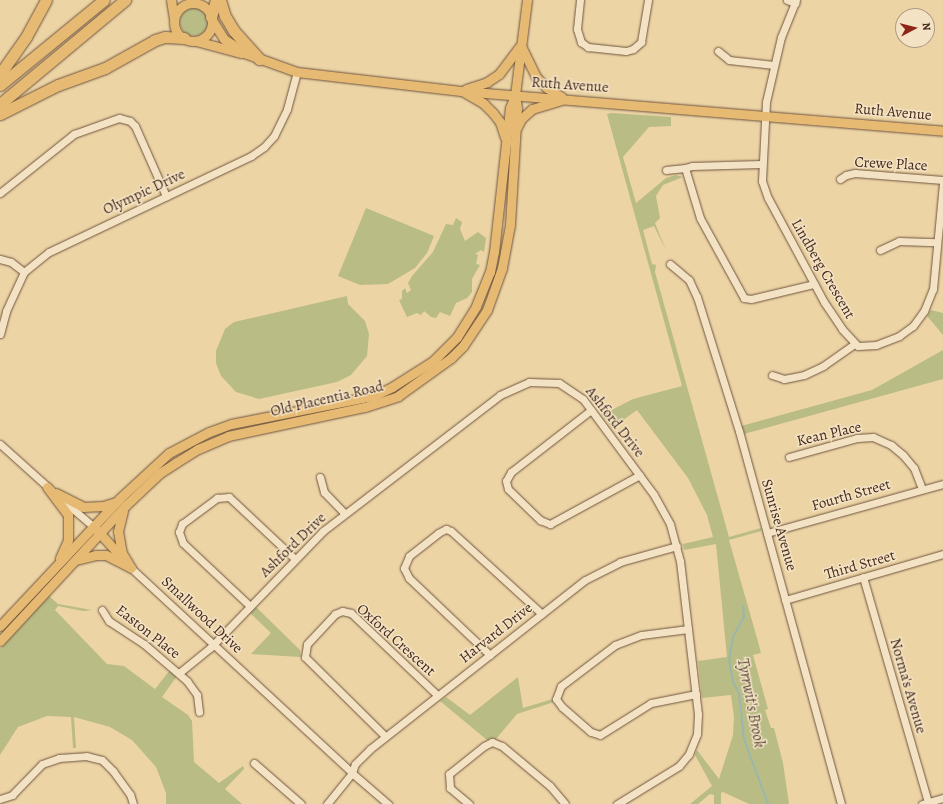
<!DOCTYPE html>
<style>
body{margin:0}
#map{position:relative;width:943px;height:804px;overflow:hidden;background:#ecd4a5;font-family:Alegreya,serif}
div>[style]{position:absolute}
[style*='--x']{left:calc(var(--x)*1px);top:calc(var(--y)*1px);width:calc(var(--w)*1px);rotate:calc(var(--a)*1deg)}
.green>*{inset:0;background:#babc85}
.round{border-radius:50%}
.stream>*{height:2px;margin:-1px;padding:0 1px;transform-origin:1px;border-radius:1px;background:#99b8ab}
.roads{filter:drop-shadow(0 0 1px #70543f) drop-shadow(0 0 1px #70543f)}
.minor>*{height:7px;margin:-3.5px;padding:0 3.5px;transform-origin:3.5px;border-radius:3.5px;background:#f3e3c4}
.major>*{height:9px;margin:-4.5px;padding:0 4.5px;transform-origin:4.5px;border-radius:4.5px;background:#e6ba72}
.major>.ring{margin:-4.5px;padding:0;box-sizing:content-box;background:none;border:9px solid #e6ba72;border-radius:50%}
.highway>*{height:11px;margin:-5.5px;padding:0 5.5px;transform-origin:5.5px;border-radius:5.5px;background:#e6ba72}
span{translate:-50% -50%;white-space:nowrap;text-align:center;line-height:1.15;-webkit-text-stroke:3px #f3e3c4;paint-order:stroke}
.street-label{font-size:15px;color:#46291d}
.water-label{font-size:16px;color:#574639;font-style:italic}
.north{position:absolute;left:895px;top:8px;width:40px;height:40px;box-sizing:border-box;background:#f3e3c4;border:1px solid #ae9981;border-radius:50%;rotate:83deg;font-size:11px;font-weight:700;line-height:16px;text-align:center;color:#46291d}
.north::after{content:'';display:block;margin:auto;width:14px;height:18px;background:#8f2418;clip-path:polygon(50% 0,100% 100%,50% 72%,0 100%)}
</style>
<div id="map">
<div class="green">
<i class="round" style="left:180px;top:8px;width:28px;height:28px"></i>
<i style="clip-path:polygon(612px 113px,671px 117px,671px 126px,649px 127px,623px 157px,636px 203px,666px 178px,676px 175px,683px 177px,663px 185px,656px 196px,660px 218px,655px 223px,666px 250px,654px 226px,643px 230px,652px 264px,656px 265px,655px 272px,729px 537px,761px 528px,761px 531px,729px 540px,757px 638px,761px 653px,753px 655px,768px 709px,765px 710px,771px 728px,774px 728px,783px 763px,789px 804px,749px 804px,723px 792px,721px 793px,721px 804px,714px 804px,714px 795px,710px 794px,698px 804px,690px 804px,712px 786px,695px 755px,697px 750px,719px 779px,733px 735px,734px 717px,731px 695px,702px 698px,698px 661px,727px 657px,716px 544px,684px 550px,683px 544px,713px 537px,707px 515px,688px 478px,637px 410px,612px 428px,602px 415px,633px 399px,682px 386px,607px 114px)"></i>
<i style="clip-path:polygon(366px 208px,434px 236px,427px 253px,415px 268px,388px 284px,360px 285px,338px 276px)"></i>
<i style="clip-path:polygon(456px 218px,462px 222px,460px 229px,465px 241px,478px 232px,486px 238px,484px 252px,481px 250px,475px 254px,478px 255px,476px 264px,480px 265px,472px 279px,472px 292px,467px 298px,456px 303px,450px 316px,440px 312px,436px 318px,431px 317px,424px 311px,421px 315px,417px 313px,407px 317px,399px 300px,402px 299px,402px 291px,405px 288px,407px 293px,411px 290px,408px 283px,412px 276px,433px 252px,446px 224px,453px 225px)"></i>
<i style="clip-path:polygon(347px 296px,348px 304px,365px 321px,369px 334px,367px 356px,351px 375px,337px 382px,259px 399px,236px 392px,221px 376px,216px 363px,216px 351px,225px 329px,234px 322px)"></i>
<i style="clip-path:polygon(931px 310px,943px 313px,943px 335px,927px 316px)"></i>
<i style="clip-path:polygon(943px 350px,943px 379px,744px 434px,741px 426px,872px 390px)"></i>
<i style="clip-path:polygon(49px 596px,58px 604px,92px 610px,83px 611px,58px 606px,55px 610px,107px 664px,124px 666px,155px 689px,170px 670px,177px 676px,162px 697px,188px 715px,192px 721px,194px 762px,219px 783px,243px 766px,244px 769px,225px 789px,242px 804px,166px 804px,166px 793px,156px 767px,132px 740px,110px 727px,74px 717px,76px 748px,73px 748px,71px 717px,47px 716px,18px 727px,0 755px,0 649px)"></i>
<i style="clip-path:polygon(256px 607px,300px 650px,301px 657px,251px 654px,271px 633px,250px 613px)"></i>
<i style="clip-path:polygon(518px 677px,523px 708px,553px 699px,554px 702px,517px 714px,496px 739px,487px 740px,440px 701px,446px 697px,470px 715px)"></i>
</div>
<div class="stream">
<i style="--x:743;--y:606;--w:11;--a:85"></i>
<i style="--x:744;--y:617;--w:23;--a:119"></i>
<i style="--x:733;--y:637;--w:23;--a:100"></i>
<i style="--x:729;--y:660;--w:22;--a:80"></i>
<i style="--x:733;--y:682;--w:13;--a:61"></i>
<i style="--x:739;--y:693;--w:46;--a:83.8"></i>
<i style="--x:744;--y:739;--w:69;--a:69.7"></i>
</div>
<div class="roads">
<div class="minor">
<i style="--x:580;--y:0;--w:29;--a:96"></i>
<i style="--x:577;--y:29;--w:14;--a:73"></i>
<i style="--x:581;--y:42;--w:9;--a:36"></i>
<i style="--x:588;--y:47;--w:38;--a:6"></i>
<i style="--x:626;--y:51;--w:7;--a:-16"></i>
<i style="--x:633;--y:49;--w:11;--a:-41"></i>
<i style="--x:641;--y:42;--w:43;--a:-80.5"></i>
<i style="--x:787;--y:0;--w:9;--a:21"></i>
<i style="--x:796;--y:0;--w:40;--a:112"></i>
<i style="--x:781;--y:37;--w:67;--a:103"></i>
<i style="--x:766;--y:102;--w:79;--a:92.9"></i>
<i style="--x:762;--y:181;--w:18;--a:71"></i>
<i style="--x:768;--y:198;--w:118;--a:61.7"></i>
<i style="--x:824;--y:302;--w:32;--a:56"></i>
<i style="--x:842;--y:329;--w:23;--a:47"></i>
<i style="--x:858;--y:346;--w:18;--a:-3"></i>
<i style="--x:876;--y:345;--w:25;--a:-21"></i>
<i style="--x:899;--y:336;--w:17;--a:-36"></i>
<i style="--x:913;--y:326;--w:19;--a:-54"></i>
<i style="--x:924;--y:311;--w:24;--a:-68"></i>
<i style="--x:933;--y:289;--w:105;--a:-84.6"></i>
<i style="--x:718;--y:51;--w:14;--a:39"></i>
<i style="--x:729;--y:60;--w:45;--a:6.3"></i>
<i style="--x:761;--y:164;--w:69;--a:178.3"></i>
<i style="--x:692;--y:166;--w:7;--a:164"></i>
<i style="--x:685;--y:168;--w:52;--a:73.3"></i>
<i style="--x:700;--y:218;--w:91;--a:61.2"></i>
<i style="--x:744;--y:298;--w:7;--a:8"></i>
<i style="--x:751;--y:299;--w:65;--a:-13.4"></i>
<i style="--x:666;--y:170;--w:19;--a:-6"></i>
<i style="--x:840;--y:179;--w:7;--a:-34"></i>
<i style="--x:846;--y:175;--w:9;--a:-13"></i>
<i style="--x:855;--y:173;--w:88;--a:4.5"></i>
<i style="--x:0;--y:193;--w:95;--a:-38.6"></i>
<i style="--x:74;--y:134;--w:48;--a:-19.6"></i>
<i style="--x:119;--y:118;--w:11;--a:15"></i>
<i style="--x:130;--y:121;--w:7;--a:45"></i>
<i style="--x:135;--y:126;--w:77;--a:66.1"></i>
<i style="--x:880;--y:250;--w:21;--a:-25"></i>
<i style="--x:899;--y:241;--w:37;--a:2"></i>
<i style="--x:0;--y:259;--w:11;--a:15"></i>
<i style="--x:11;--y:262;--w:16;--a:38"></i>
<i style="--x:670;--y:264;--w:25;--a:40"></i>
<i style="--x:689;--y:280;--w:19;--a:65"></i>
<i style="--x:697;--y:297;--w:140;--a:72.6"></i>
<i style="--x:739;--y:431;--w:387;--a:74.7"></i>
<i style="--x:0;--y:334;--w:24;--a:-75"></i>
<i style="--x:6;--y:311;--w:43;--a:-65.2"></i>
<i style="--x:24;--y:272;--w:32;--a:-39"></i>
<i style="--x:49;--y:252;--w:224;--a:-25.4"></i>
<i style="--x:251;--y:156;--w:16;--a:-35"></i>
<i style="--x:264;--y:147;--w:15;--a:-48"></i>
<i style="--x:274;--y:136;--w:30;--a:-64"></i>
<i style="--x:287;--y:109;--w:38;--a:-75"></i>
<i style="--x:772;--y:375;--w:13;--a:18"></i>
<i style="--x:784;--y:379;--w:20;--a:-11"></i>
<i style="--x:804;--y:375;--w:21;--a:-25"></i>
<i style="--x:823;--y:366;--w:38;--a:-35"></i>
<i style="--x:591;--y:410;--w:101;--a:142.2"></i>
<i style="--x:511;--y:472;--w:10;--a:119"></i>
<i style="--x:506;--y:481;--w:8;--a:76"></i>
<i style="--x:508;--y:489;--w:45;--a:44.1"></i>
<i style="--x:540;--y:520;--w:11;--a:22"></i>
<i style="--x:550;--y:524;--w:102;--a:-28.6"></i>
<i style="--x:0;--y:444;--w:69;--a:42"></i>
<i style="--x:789;--y:457;--w:71;--a:-15.6"></i>
<i style="--x:857;--y:438;--w:16;--a:-4"></i>
<i style="--x:873;--y:437;--w:20;--a:24"></i>
<i style="--x:891;--y:445;--w:16;--a:40"></i>
<i style="--x:903;--y:455;--w:17;--a:50"></i>
<i style="--x:914;--y:468;--w:22;--a:69"></i>
<i style="--x:320;--y:477;--w:16;--a:75"></i>
<i style="--x:324;--y:492;--w:30;--a:46"></i>
<i style="--x:60;--y:498;--w:46;--a:40.6"></i>
<i style="--x:767;--y:533;--w:183;--a:-15.6"></i>
<i style="--x:131;--y:568;--w:301;--a:42.8"></i>
<i style="--x:352;--y:773;--w:48;--a:40.7"></i>
<i style="--x:863;--y:577;--w:234;--a:73.9"></i>
<i style="--x:785;--y:600;--w:165;--a:-16.2"></i>
<i style="--x:250;--y:606;--w:92;--a:-136.8"></i>
<i style="--x:183;--y:543;--w:12;--a:-110"></i>
<i style="--x:179;--y:532;--w:9;--a:-69"></i>
<i style="--x:182;--y:524;--w:44;--a:-36.6"></i>
<i style="--x:217;--y:498;--w:12;--a:-5"></i>
<i style="--x:229;--y:497;--w:91;--a:43.2"></i>
<i style="--x:102;--y:610;--w:13;--a:58"></i>
<i style="--x:109;--y:621;--w:42;--a:33.3"></i>
<i style="--x:144;--y:644;--w:57;--a:40.7"></i>
<i style="--x:187;--y:681;--w:17;--a:54"></i>
<i style="--x:197;--y:695;--w:17;--a:83"></i>
<i style="--x:688;--y:629;--w:47;--a:172.7"></i>
<i style="--x:641;--y:635;--w:28;--a:159"></i>
<i style="--x:615;--y:645;--w:68;--a:142.8"></i>
<i style="--x:561;--y:686;--w:14;--a:111"></i>
<i style="--x:556;--y:699;--w:10;--a:53"></i>
<i style="--x:562;--y:707;--w:38;--a:41"></i>
<i style="--x:591;--y:732;--w:9;--a:18"></i>
<i style="--x:600;--y:735;--w:60;--a:-32.1"></i>
<i style="--x:651;--y:703;--w:46;--a:-11.3"></i>
<i style="--x:490;--y:655;--w:112;--a:-136.5"></i>
<i style="--x:409;--y:578;--w:11;--a:-117"></i>
<i style="--x:404;--y:568;--w:13;--a:-67"></i>
<i style="--x:409;--y:556;--w:37;--a:-38"></i>
<i style="--x:438;--y:533;--w:9;--a:-27"></i>
<i style="--x:446;--y:529;--w:5;--a:22"></i>
<i style="--x:451;--y:531;--w:123;--a:42.4"></i>
<i style="--x:179;--y:673;--w:40;--a:-39"></i>
<i style="--x:210;--y:648;--w:163;--a:-46"></i>
<i style="--x:323;--y:531;--w:223;--a:-37.5"></i>
<i style="--x:500;--y:395;--w:32;--a:-24"></i>
<i style="--x:529;--y:382;--w:30;--a:2"></i>
<i style="--x:559;--y:383;--w:29;--a:34"></i>
<i style="--x:583;--y:399;--w:119;--a:53.5"></i>
<i style="--x:654;--y:495;--w:33;--a:61"></i>
<i style="--x:670;--y:524;--w:38;--a:75"></i>
<i style="--x:680;--y:561;--w:154;--a:83.3"></i>
<i style="--x:698;--y:714;--w:20;--a:93"></i>
<i style="--x:697;--y:734;--w:22;--a:112"></i>
<i style="--x:689;--y:754;--w:16;--a:130"></i>
<i style="--x:679;--y:766;--w:73;--a:148.5"></i>
<i style="--x:385;--y:736;--w:112;--a:-135.4"></i>
<i style="--x:305;--y:657;--w:13;--a:-81"></i>
<i style="--x:307;--y:644;--w:41;--a:-47"></i>
<i style="--x:335;--y:614;--w:8;--a:-23"></i>
<i style="--x:342;--y:611;--w:9;--a:13"></i>
<i style="--x:351;--y:613;--w:119;--a:43.6"></i>
<i style="--x:254;--y:763;--w:62;--a:41.1"></i>
<i style="--x:0;--y:799;--w:13;--a:-18"></i>
<i style="--x:12;--y:795;--w:43;--a:-45.9"></i>
<i style="--x:42;--y:764;--w:18;--a:-19"></i>
<i style="--x:59;--y:758;--w:27;--a:-4"></i>
<i style="--x:86;--y:756;--w:16;--a:14"></i>
<i style="--x:102;--y:760;--w:16;--a:45"></i>
<i style="--x:113;--y:771;--w:29;--a:54"></i>
<i style="--x:130;--y:794;--w:10;--a:73"></i>
<i style="--x:327;--y:804;--w:40;--a:-51"></i>
<i style="--x:352;--y:773;--w:9;--a:-72"></i>
<i style="--x:355;--y:764;--w:21;--a:-45"></i>
<i style="--x:370;--y:749;--w:273;--a:-38.2"></i>
<i style="--x:585;--y:580;--w:39;--a:-27"></i>
<i style="--x:620;--y:562;--w:59;--a:-15.7"></i>
<i style="--x:469;--y:804;--w:25;--a:-140"></i>
<i style="--x:450;--y:788;--w:14;--a:-94"></i>
<i style="--x:449;--y:774;--w:45;--a:-38.7"></i>
<i style="--x:484;--y:746;--w:9;--a:-27"></i>
<i style="--x:492;--y:742;--w:11;--a:22"></i>
<i style="--x:502;--y:746;--w:62;--a:39.8"></i>
<i style="--x:550;--y:786;--w:23;--a:50"></i>
<i style="--x:922;--y:804;--w:22;--a:-16"></i>
</div>
<div class="major">
<i style="--x:171;--y:0;--w:18;--a:81"></i>
<i class="ring" style="left:174px;top:3px;width:29px;height:29px"></i>
<i style="--x:212;--y:20;--w:22;--a:58"></i>
<i style="--x:224;--y:39;--w:27;--a:33"></i>
<i style="--x:247;--y:54;--w:53;--a:19.8"></i>
<i style="--x:297;--y:72;--w:165;--a:6.6"></i>
<i style="--x:461;--y:91;--w:484;--a:4.7"></i>
<i style="--x:196;--y:41;--w:47;--a:14.9"></i>
<i style="--x:521;--y:46;--w:34;--a:64"></i>
<i style="--x:536;--y:77;--w:16;--a:45"></i>
<i style="--x:547;--y:88;--w:17;--a:31"></i>
<i style="--x:466;--y:89;--w:22;--a:-18"></i>
<i style="--x:487;--y:82;--w:14;--a:-34"></i>
<i style="--x:499;--y:74;--w:35;--a:-53"></i>
<i style="--x:464;--y:92;--w:22;--a:30"></i>
<i style="--x:483;--y:103;--w:14;--a:45"></i>
<i style="--x:493;--y:113;--w:11;--a:52"></i>
<i style="--x:500;--y:122;--w:16;--a:72"></i>
<i style="--x:517;--y:127;--w:9;--a:-63"></i>
<i style="--x:521;--y:119;--w:15;--a:-42"></i>
<i style="--x:532;--y:109;--w:31;--a:-17"></i>
<i style="--x:47;--y:487;--w:35;--a:53"></i>
<i style="--x:68;--y:515;--w:25;--a:90"></i>
<i style="--x:68;--y:540;--w:20;--a:114"></i>
<i style="--x:56;--y:493;--w:30;--a:27"></i>
<i style="--x:83;--y:507;--w:20;--a:-3"></i>
<i style="--x:103;--y:506;--w:14;--a:-17"></i>
<i style="--x:123;--y:511;--w:21;--a:104"></i>
<i style="--x:118;--y:531;--w:22;--a:80"></i>
<i style="--x:122;--y:553;--w:17;--a:59"></i>
<i style="--x:97;--y:530;--w:38;--a:48"></i>
<i style="--x:76;--y:560;--w:21;--a:-14"></i>
<i style="--x:96;--y:555;--w:10;--a:0"></i>
<i style="--x:106;--y:555;--w:28;--a:27"></i>
<i style="--x:0;--y:626;--w:175;--a:-46.8"></i>
<i style="--x:120;--y:498;--w:67;--a:-42.6"></i>
<i style="--x:169;--y:453;--w:45;--a:-27.7"></i>
<i style="--x:209;--y:432;--w:23;--a:-20"></i>
<i style="--x:231;--y:424;--w:145;--a:-11.2"></i>
<i style="--x:373;--y:396;--w:21;--a:-25"></i>
<i style="--x:392;--y:387;--w:49;--a:-32.4"></i>
<i style="--x:433;--y:361;--w:34;--a:-45"></i>
<i style="--x:457;--y:337;--w:36;--a:-58"></i>
<i style="--x:476;--y:306;--w:37;--a:-68"></i>
<i style="--x:490;--y:272;--w:20;--a:-79"></i>
<i style="--x:494;--y:252;--w:145;--a:-83.7"></i>
<i style="--x:510;--y:108;--w:14;--a:-69"></i>
<i style="--x:515;--y:95;--w:96;--a:-82.8"></i>
<i style="--x:0;--y:641;--w:184;--a:-47.2"></i>
<i style="--x:125;--y:506;--w:48;--a:-43.3"></i>
<i style="--x:160;--y:473;--w:20;--a:-33"></i>
<i style="--x:177;--y:462;--w:25;--a:-32"></i>
<i style="--x:198;--y:449;--w:33;--a:-23"></i>
<i style="--x:228;--y:436;--w:140;--a:-12"></i>
<i style="--x:365;--y:407;--w:35;--a:-18"></i>
<i style="--x:398;--y:396;--w:65;--a:-35.6"></i>
<i style="--x:451;--y:358;--w:17;--a:-45"></i>
<i style="--x:463;--y:346;--w:43;--a:-56.3"></i>
<i style="--x:487;--y:310;--w:45;--a:-70.3"></i>
<i style="--x:502;--y:268;--w:44;--a:-79.5"></i>
<i style="--x:510;--y:225;--w:117;--a:-86.6"></i>
<i style="--x:517;--y:108;--w:12;--a:-99"></i>
</div>
<div class="highway">
<i style="--x:220;--y:0;--w:17;--a:73"></i>
<i style="--x:225;--y:16;--w:17;--a:59"></i>
<i style="--x:234;--y:31;--w:38;--a:48"></i>
<i style="--x:211;--y:17;--w:18;--a:-74"></i>
<i style="--x:0;--y:74;--w:45;--a:-54.9"></i>
<i style="--x:26;--y:37;--w:42;--a:-61.6"></i>
<i style="--x:0;--y:85;--w:134;--a:-39.3"></i>
<i style="--x:0;--y:104;--w:163;--a:-39.8"></i>
<i style="--x:0;--y:114;--w:65;--a:-26.6"></i>
<i style="--x:58;--y:85;--w:50;--a:-19.9"></i>
<i style="--x:105;--y:68;--w:57;--a:-29.2"></i>
<i style="--x:155;--y:40;--w:10;--a:-17"></i>
<i style="--x:165;--y:37;--w:19;--a:3"></i>
</div>
</div>
<div class="street-label">
<span style="left:570px;top:85px;rotate:4deg">Ruth Avenue</span>
<span style="left:893px;top:112px;rotate:5deg">Ruth Avenue</span>
<span style="left:891px;top:164px;rotate:3deg">Crewe Place</span>
<span style="left:144px;top:192px;rotate:-25deg">Olympic Drive</span>
<span style="left:823px;top:269px;rotate:60deg">Lindberg Crescent</span>
<span style="left:327px;top:399px;rotate:-13deg">Old Placentia Road</span>
<span style="left:615px;top:422px;rotate:52deg">Ashford Drive</span>
<span style="left:829px;top:434px;rotate:-13deg">Kean Place</span>
<span style="left:851px;top:495px;rotate:-16deg">Fourth Street</span>
<span style="left:779px;top:525px;rotate:74deg">Sunrise Avenue</span>
<span style="left:293px;top:545px;rotate:-44deg">Ashford Drive</span>
<span style="left:860px;top:565px;rotate:-16deg">Third Street</span>
<span style="left:202px;top:615px;rotate:43deg">Smallwood Drive</span>
<span style="left:148px;top:632px;rotate:38deg">Easton Place</span>
<span style="left:496px;top:633px;rotate:-38deg">Harvard Drive</span>
<span style="left:396px;top:640px;rotate:42deg">Oxford Crescent</span>
<span style="left:908px;top:686px;rotate:74deg">Norma's Avenue</span>
</div>
<div class="water-label">
<span style="left:751px;top:703px;rotate:79deg">Tyrrwit's Brook</span>
</div>
<div class="north">N</div>
</div>
